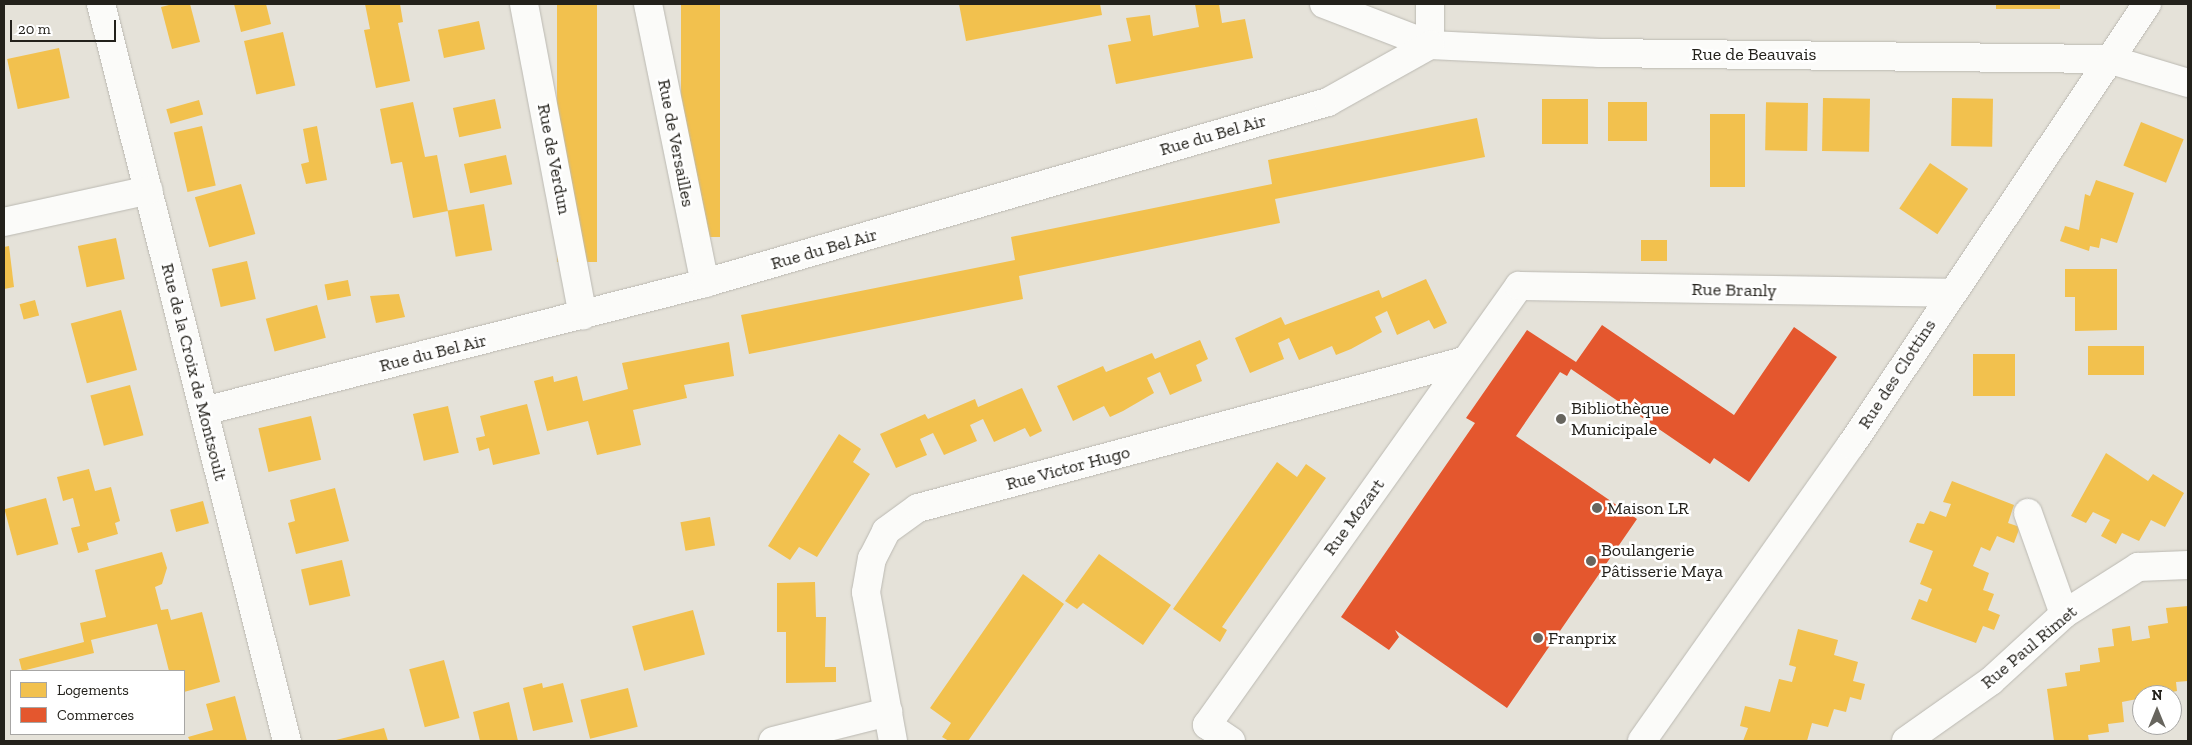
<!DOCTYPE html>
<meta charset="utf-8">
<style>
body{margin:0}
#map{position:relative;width:2192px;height:745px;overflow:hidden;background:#e5e2d9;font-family:"Zilla Slab",serif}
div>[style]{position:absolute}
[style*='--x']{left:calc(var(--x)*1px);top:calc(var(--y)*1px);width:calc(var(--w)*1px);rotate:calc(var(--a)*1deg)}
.homes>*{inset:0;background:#f2c14e;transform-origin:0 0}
.shops>*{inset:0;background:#e4572e}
.roads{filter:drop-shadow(0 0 1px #bbb9b2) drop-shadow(0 0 1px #bbb9b2)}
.minor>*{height:28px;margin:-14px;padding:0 14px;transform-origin:14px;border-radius:14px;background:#fbfbf9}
.dots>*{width:14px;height:14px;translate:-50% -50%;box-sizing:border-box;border:2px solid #fff;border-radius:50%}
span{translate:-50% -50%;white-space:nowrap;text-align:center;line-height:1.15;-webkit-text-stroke:5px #fff;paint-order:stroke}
.street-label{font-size:18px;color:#23211b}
.poi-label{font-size:18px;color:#23211b}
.left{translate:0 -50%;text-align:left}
.frame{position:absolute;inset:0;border:5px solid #23211b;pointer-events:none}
.legend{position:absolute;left:10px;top:670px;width:175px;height:65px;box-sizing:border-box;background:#fff;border:1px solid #a7a6a4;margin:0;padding:6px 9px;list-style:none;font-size:15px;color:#23211b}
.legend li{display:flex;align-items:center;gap:10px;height:25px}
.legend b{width:25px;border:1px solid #a7a6a4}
.north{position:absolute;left:2132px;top:685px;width:50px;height:50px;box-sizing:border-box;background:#fff;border:1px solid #a7a6a4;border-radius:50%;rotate:0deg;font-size:14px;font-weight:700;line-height:20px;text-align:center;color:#23211b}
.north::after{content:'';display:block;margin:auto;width:18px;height:22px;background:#67655e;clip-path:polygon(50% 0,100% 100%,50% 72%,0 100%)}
.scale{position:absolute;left:10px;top:20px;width:106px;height:22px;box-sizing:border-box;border:2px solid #23211b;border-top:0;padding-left:6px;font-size:15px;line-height:18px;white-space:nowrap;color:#23211b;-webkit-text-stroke:4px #fff;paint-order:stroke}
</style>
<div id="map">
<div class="homes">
<i style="clip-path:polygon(173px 4px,190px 4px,200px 42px,172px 49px,161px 7px)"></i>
<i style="clip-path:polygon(234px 4px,266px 4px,271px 24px,241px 32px)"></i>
<i style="clip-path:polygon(365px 4px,400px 4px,403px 22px,398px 23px,410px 81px,376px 88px,364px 30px,370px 29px)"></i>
<i style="left:557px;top:4px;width:40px;height:258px"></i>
<i style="left:681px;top:4px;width:39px;height:233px"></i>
<i style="clip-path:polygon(959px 4px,1100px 4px,1102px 15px,966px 41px)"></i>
<i style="clip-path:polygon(1195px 4px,1219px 4px,1222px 23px,1245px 19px,1253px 58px,1116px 84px,1108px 45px,1131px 41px,1126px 18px,1150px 15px,1153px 36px,1178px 31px,1199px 27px)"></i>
<i style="left:1996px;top:4px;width:64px;height:5px"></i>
<i style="left:479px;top:21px;width:29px;height:42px;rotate:78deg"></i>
<i style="left:283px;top:32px;width:55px;height:40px;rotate:77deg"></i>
<i style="left:59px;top:48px;width:51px;height:53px;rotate:78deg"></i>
<i style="left:1823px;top:98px;width:47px;height:53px;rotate:1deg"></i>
<i style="left:1952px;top:98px;width:41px;height:48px;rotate:1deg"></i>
<i style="left:495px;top:99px;width:30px;height:43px;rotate:78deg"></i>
<i style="left:1542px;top:99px;width:46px;height:45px"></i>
<i style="left:199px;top:100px;width:15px;height:34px;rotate:74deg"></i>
<i style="clip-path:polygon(413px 102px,425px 157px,437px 155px,448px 211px,413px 218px,402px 162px,391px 164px,380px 109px)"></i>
<i style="left:1608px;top:102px;width:39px;height:39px"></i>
<i style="left:1808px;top:103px;width:48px;height:42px;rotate:91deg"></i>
<i style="left:1710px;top:114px;width:35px;height:73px"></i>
<i style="clip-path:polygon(1477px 118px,1485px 157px,1275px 199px,1280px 223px,1019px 276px,1023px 299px,749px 354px,741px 315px,1015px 260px,1011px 237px,1272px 184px,1268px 160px)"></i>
<i style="left:2141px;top:122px;width:46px;height:47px;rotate:22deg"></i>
<i style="left:202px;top:126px;width:61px;height:29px;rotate:77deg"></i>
<i style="clip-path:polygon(317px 126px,327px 180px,306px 184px,301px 164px,309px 162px,303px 129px)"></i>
<i style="left:506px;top:155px;width:30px;height:43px;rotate:78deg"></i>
<i style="left:1930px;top:163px;width:46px;height:55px;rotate:34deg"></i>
<i style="clip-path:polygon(2096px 180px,2134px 193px,2117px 243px,2101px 238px,2099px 248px,2090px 246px,2089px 251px,2060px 241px,2065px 226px,2079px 230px,2085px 194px,2090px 196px)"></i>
<i style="left:241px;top:184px;width:52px;height:48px;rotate:74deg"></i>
<i style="left:484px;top:204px;width:47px;height:37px;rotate:80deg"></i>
<i style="left:116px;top:238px;width:42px;height:39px;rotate:78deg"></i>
<i style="left:1641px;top:240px;width:26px;height:21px"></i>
<i style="clip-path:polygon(9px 246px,14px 287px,4px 289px,4px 247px)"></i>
<i style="left:247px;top:261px;width:39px;height:36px;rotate:77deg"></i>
<i style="clip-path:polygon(2065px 269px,2117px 269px,2117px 330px,2075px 331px,2075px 297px,2065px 297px)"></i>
<i style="clip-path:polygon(1426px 279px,1447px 323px,1434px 329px,1429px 320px,1397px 335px,1387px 311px,1375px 317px,1382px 332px,1351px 349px,1336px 355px,1332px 346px,1299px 360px,1289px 338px,1278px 343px,1284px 359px,1250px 373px,1235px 338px,1281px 317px,1285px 325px,1379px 290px,1382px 298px)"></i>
<i style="left:348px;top:280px;width:16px;height:24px;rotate:79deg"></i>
<i style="clip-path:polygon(399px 294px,405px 317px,376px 323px,370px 296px)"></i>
<i style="left:35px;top:300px;width:16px;height:16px;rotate:75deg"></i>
<i style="left:317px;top:305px;width:34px;height:53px;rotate:75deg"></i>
<i style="left:121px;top:310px;width:62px;height:52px;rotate:75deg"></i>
<i style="clip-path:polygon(1200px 340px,1208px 359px,1196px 365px,1202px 381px,1170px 395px,1160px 372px,1147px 378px,1154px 393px,1123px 411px,1110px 417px,1104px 406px,1073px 421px,1057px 386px,1103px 366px,1106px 372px,1152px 353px,1155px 359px)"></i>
<i style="clip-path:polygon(729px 342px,734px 376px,684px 385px,687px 398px,633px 410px,641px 445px,597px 455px,588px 421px,547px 431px,534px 381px,553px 376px,554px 382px,577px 376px,583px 401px,628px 389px,622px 363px)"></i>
<i style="left:2088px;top:346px;width:56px;height:29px"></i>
<i style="left:1973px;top:354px;width:42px;height:42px"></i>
<i style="left:130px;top:385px;width:52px;height:41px;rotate:75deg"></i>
<i style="clip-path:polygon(1022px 388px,1042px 431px,1030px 437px,1025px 428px,994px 442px,983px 419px,970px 425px,977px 441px,944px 455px,933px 433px,920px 439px,927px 455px,896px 468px,880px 434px,925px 414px,928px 419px,975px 399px,978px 407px)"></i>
<i style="clip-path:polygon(527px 404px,540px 454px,493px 465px,489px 448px,479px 451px,476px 438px,485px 436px,480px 416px)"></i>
<i style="left:448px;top:406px;width:48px;height:36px;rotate:77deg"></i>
<i style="left:311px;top:416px;width:45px;height:54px;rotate:77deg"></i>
<i style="clip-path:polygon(839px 434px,861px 449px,853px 462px,870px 474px,817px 557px,799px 547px,790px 560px,768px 546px)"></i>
<i style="clip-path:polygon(2106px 453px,2148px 481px,2153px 474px,2184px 493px,2165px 527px,2151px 520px,2139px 541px,2122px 533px,2116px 544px,2101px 536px,2110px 520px,2093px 512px,2086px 523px,2071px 516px)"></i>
<i style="clip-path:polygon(1277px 462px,1297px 477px,1306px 464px,1326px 478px,1222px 627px,1227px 630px,1220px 642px,1173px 609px)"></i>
<i style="clip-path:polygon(89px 469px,95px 491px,111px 487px,120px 521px,115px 523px,118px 534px,87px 543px,89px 550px,78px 553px,71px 528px,80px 526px,73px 498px,63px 501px,57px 477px)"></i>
<i style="clip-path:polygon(1952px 481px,2014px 505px,2008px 523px,2020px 527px,2014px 543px,1997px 536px,1990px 551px,1981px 547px,1973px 566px,1989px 573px,1983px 590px,1994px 594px,1988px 610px,2000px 615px,1994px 630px,1983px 626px,1976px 643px,1911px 619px,1919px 599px,1927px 602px,1932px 589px,1920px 584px,1933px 551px,1909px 542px,1917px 523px,1924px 524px,1930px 511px,1946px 517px,1951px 504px,1943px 502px)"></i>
<i style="clip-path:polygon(335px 488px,349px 541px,296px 554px,288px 523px,295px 521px,290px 500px)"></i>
<i style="left:46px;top:498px;width:48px;height:43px;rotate:75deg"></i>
<i style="left:203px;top:501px;width:23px;height:34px;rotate:75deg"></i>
<i style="left:710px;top:517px;width:29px;height:30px;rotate:80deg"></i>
<i style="clip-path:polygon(162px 552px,167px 568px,162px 584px,155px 587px,161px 610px,168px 609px,171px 620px,202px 612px,220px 682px,184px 692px,184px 671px,169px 671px,157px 624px,91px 640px,94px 653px,22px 671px,19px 659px,84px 642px,80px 623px,106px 617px,95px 570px)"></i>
<i style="clip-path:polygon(1099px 554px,1171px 605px,1143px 645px,1083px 603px,1077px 609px,1065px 601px)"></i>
<i style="left:342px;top:560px;width:37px;height:42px;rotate:77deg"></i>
<i style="clip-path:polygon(1023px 574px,1064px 604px,968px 741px,949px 741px,942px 737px,951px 723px,930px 708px)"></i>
<i style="clip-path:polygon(815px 582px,816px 617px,826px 617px,825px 667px,836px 667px,836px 682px,786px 683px,786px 632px,777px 632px,777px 583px)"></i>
<i style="clip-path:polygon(2188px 606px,2188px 681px,2176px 682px,2177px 691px,2122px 702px,2124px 722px,2108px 724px,2109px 732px,2088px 735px,2089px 741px,2054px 741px,2047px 689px,2067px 686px,2065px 673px,2080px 671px,2080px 665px,2100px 662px,2098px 648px,2114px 646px,2112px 629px,2130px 626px,2132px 641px,2150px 638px,2148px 626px,2168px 623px,2166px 608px)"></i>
<i style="left:693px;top:610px;width:46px;height:63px;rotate:75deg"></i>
<i style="clip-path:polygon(1798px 629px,1838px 640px,1834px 655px,1858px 662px,1853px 681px,1865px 684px,1861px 700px,1850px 697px,1846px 712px,1834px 709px,1828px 727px,1812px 723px,1807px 741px,1743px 741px,1748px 728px,1740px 726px,1745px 706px,1770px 712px,1779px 679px,1792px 682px,1796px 667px,1789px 665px)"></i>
<i style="left:444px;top:660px;width:60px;height:36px;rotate:75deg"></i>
<i style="clip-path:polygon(542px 683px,543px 688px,563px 683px,573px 722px,533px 731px,523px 688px)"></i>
<i style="left:628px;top:688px;width:40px;height:49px;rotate:76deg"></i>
<i style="clip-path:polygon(235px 696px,247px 741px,190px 741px,188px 737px,213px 730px,206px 704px)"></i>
<i style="clip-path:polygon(509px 702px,518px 741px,480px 741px,473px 712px)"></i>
<i style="clip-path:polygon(384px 728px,388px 741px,332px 741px)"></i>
</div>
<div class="shops">
<i style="clip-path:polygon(1602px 325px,1734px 415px,1794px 327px,1837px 357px,1749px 482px,1714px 458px,1710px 464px,1571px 369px,1567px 376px,1560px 372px,1516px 436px,1637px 519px,1507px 708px,1395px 630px,1399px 637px,1389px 650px,1341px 617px,1475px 423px,1466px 418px,1527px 330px,1576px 362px)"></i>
</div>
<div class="roads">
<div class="minor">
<i style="--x:101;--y:4;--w:760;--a:75.84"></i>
<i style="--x:524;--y:4;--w:317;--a:79.3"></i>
<i style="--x:648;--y:4;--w:285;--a:78.5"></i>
<i style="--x:1324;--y:4;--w:114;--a:21.1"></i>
<i style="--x:1430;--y:45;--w:170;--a:2.7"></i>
<i style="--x:1600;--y:53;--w:508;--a:0.68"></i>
<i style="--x:2108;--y:59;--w:84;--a:16.7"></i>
<i style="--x:1430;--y:45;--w:41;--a:-90"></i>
<i style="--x:4;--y:222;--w:148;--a:-12.4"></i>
<i style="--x:204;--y:411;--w:517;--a:-14.33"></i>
<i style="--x:705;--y:283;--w:649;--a:-16.2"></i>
<i style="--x:1328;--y:102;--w:117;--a:-29.2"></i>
<i style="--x:2028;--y:513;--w:107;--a:70.4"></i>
<i style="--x:773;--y:741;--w:119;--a:-14.2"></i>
<i style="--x:893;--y:741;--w:151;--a:-100.3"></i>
<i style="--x:866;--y:592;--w:34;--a:-80"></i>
<i style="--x:872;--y:559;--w:31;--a:-63"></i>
<i style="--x:886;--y:531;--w:39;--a:-36"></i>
<i style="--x:918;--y:508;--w:565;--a:-15.07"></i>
<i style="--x:1231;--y:741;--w:29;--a:-146"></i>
<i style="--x:1207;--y:725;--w:539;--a:-54.6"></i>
<i style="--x:1519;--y:286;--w:431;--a:0.9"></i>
<i style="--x:1642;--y:741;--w:362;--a:-54.8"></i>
<i style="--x:1851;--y:445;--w:531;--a:-56.13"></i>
<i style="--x:1906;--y:741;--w:104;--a:-35.2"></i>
<i style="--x:1991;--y:681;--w:99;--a:-42.5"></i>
<i style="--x:2064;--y:614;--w:88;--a:-32.4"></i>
<i style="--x:2138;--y:567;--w:50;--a:-2.3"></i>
</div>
</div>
<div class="dots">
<i style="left:1561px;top:419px;background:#67655e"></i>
<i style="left:1597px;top:508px;background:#67655e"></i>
<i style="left:1591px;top:561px;background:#67655e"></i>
<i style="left:1538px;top:638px;background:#67655e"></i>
</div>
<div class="street-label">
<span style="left:1754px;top:54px">Rue de Beauvais</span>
<span style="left:1213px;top:135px;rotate:-16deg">Rue du Bel Air</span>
<span style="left:676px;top:143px;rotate:79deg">Rue de Versailles</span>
<span style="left:554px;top:159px;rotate:79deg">Rue de Verdun</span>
<span style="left:824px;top:249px;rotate:-16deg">Rue du Bel Air</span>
<span style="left:1734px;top:290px;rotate:1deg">Rue Branly</span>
<span style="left:433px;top:353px;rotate:-14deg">Rue du Bel Air</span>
<span style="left:194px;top:372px;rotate:76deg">Rue de la Croix de Montsoult</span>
<span style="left:1897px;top:374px;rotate:-57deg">Rue des Clottins</span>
<span style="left:1068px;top:468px;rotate:-15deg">Rue Victor Hugo</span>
<span style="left:1354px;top:517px;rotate:-54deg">Rue Mozart</span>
<span style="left:2029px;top:647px;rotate:-40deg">Rue Paul Rimet</span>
</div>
<div class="poi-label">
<span class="left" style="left:1571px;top:419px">Bibliothèque<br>Municipale</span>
<span class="left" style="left:1607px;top:508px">Maison LR</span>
<span class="left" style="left:1601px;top:561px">Boulangerie<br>Pâtisserie Maya</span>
<span class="left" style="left:1548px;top:638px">Franprix</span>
</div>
<div class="frame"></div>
<ul class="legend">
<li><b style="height:14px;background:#f2c14e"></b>Logements</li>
<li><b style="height:14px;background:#e4572e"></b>Commerces</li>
</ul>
<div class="north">N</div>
<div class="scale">20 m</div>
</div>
